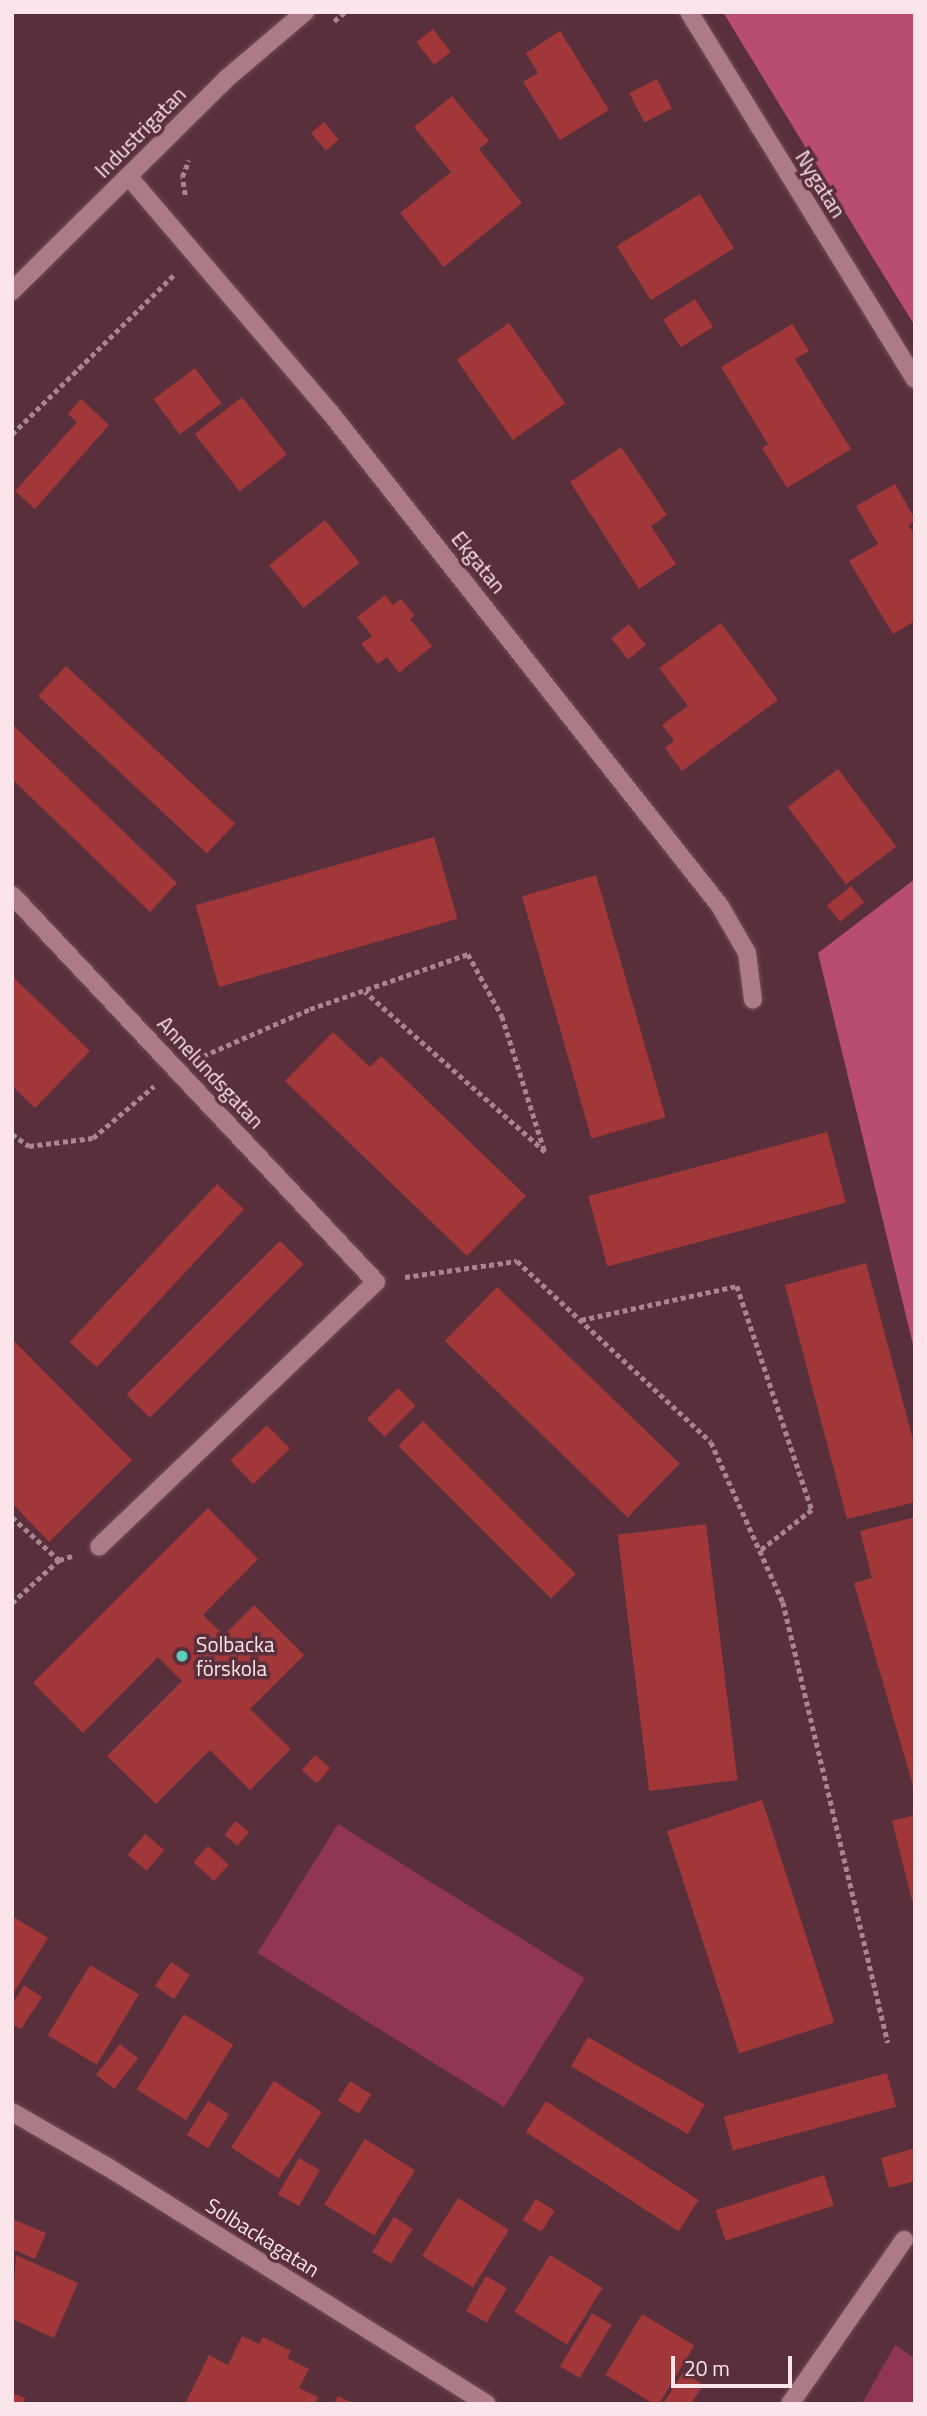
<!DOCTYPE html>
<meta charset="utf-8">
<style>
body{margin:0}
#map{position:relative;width:927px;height:2416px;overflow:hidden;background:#592f3b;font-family:"Titillium Web",sans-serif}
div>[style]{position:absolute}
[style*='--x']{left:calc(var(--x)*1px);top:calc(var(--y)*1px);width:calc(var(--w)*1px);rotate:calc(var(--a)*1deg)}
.green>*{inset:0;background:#913554;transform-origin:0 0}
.forest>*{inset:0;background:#b84d70}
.building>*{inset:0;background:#a2373a;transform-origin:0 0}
.path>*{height:4.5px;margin-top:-2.25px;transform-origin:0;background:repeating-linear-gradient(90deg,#a7868f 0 5px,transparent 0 8.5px)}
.roads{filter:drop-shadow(0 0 2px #6f4c56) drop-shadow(0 0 2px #6f4c56)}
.minor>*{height:18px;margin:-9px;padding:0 9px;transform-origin:9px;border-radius:9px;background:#ac7b87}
.dots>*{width:19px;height:19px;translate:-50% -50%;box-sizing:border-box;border:4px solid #592f3b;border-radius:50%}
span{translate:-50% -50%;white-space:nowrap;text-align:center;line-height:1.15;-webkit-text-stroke:7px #592f3b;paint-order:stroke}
.street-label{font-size:21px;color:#fce5ea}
.poi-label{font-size:21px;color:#fce5ea}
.left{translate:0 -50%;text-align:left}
.frame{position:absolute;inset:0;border:14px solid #fce5ea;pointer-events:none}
.scale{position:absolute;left:671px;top:2356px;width:121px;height:32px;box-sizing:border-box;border:4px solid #fce5ea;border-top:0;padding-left:9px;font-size:21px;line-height:24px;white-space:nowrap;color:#fce5ea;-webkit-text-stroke:5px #592f3b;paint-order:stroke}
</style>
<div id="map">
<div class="green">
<i style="left:338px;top:1824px;width:291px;height:152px;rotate:32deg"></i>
<i style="clip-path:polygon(895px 2345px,915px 2359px,915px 2404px,862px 2404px)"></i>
</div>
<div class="forest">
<i style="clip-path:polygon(723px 12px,915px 12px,915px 326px,870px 253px)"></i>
<i style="clip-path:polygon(915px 879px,915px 1353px,818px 953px)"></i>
</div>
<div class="building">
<i style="left:433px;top:29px;width:29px;height:21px;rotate:52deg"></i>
<i style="clip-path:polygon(560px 31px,609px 110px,560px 140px,523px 82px,538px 73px,526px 53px)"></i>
<i style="left:657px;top:79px;width:33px;height:31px;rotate:63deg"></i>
<i style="clip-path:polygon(452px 96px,489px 141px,479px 149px,522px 203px,444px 267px,400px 213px,451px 172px,414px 127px)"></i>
<i style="left:324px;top:122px;width:23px;height:17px;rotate:50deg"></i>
<i style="left:700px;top:194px;width:64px;height:98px;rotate:58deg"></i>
<i style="left:695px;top:299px;width:33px;height:38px;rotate:57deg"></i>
<i style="left:509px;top:323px;width:98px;height:64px;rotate:55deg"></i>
<i style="clip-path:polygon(792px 324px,809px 351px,795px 359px,851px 449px,787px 488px,762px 448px,768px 444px,721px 367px)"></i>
<i style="left:195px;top:368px;width:44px;height:52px;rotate:53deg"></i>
<i style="left:242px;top:397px;width:73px;height:60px;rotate:52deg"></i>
<i style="clip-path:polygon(81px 399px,109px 425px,35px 509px,15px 491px,77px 422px,68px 414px)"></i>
<i style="clip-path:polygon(621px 447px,667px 515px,651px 526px,676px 564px,639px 589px,570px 482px)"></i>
<i style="clip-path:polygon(895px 484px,915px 519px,909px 526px,915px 536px,915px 621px,893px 634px,849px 561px,878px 544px,856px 506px)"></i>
<i style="left:325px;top:520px;width:55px;height:72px;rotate:51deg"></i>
<i style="clip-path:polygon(385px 595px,393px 605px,401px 599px,414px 615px,410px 619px,432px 646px,399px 673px,387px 657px,378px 664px,361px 644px,372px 636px,357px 617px)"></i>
<i style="clip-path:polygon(721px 623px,778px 700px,682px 771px,665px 748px,674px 741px,662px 725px,688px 706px,659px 668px)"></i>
<i style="left:629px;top:624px;width:27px;height:23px;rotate:51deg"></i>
<i style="left:66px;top:666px;width:231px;height:41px;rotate:43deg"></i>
<i style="clip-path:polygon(12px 724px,177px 883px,150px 912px,12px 779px)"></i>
<i style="left:838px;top:769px;width:97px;height:63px;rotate:53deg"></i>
<i style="left:434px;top:837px;width:85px;height:248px;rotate:74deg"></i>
<i style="left:596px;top:875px;width:252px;height:77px;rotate:74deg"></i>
<i style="left:851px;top:886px;width:21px;height:31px;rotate:51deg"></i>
<i style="clip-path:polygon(12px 976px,90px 1051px,35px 1108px,12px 1086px)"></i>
<i style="clip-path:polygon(333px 1032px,370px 1067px,381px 1056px,526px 1196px,467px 1256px,285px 1081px)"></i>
<i style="left:827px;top:1132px;width:73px;height:247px;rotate:75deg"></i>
<i style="left:217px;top:1184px;width:37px;height:216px;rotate:43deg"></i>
<i style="left:280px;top:1241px;width:33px;height:217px;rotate:45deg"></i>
<i style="clip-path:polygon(866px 1263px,915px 1447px,915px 1502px,847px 1519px,785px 1285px)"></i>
<i style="left:497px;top:1287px;width:254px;height:75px;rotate:44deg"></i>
<i style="clip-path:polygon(12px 1339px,132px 1460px,49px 1542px,12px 1503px)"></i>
<i style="left:398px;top:1388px;width:25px;height:44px;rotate:45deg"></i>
<i style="left:423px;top:1421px;width:216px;height:35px;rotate:45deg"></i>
<i style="left:267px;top:1425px;width:33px;height:51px;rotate:46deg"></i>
<i style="clip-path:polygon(208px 1508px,258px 1559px,203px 1615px,224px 1635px,254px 1605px,304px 1655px,250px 1709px,291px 1749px,250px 1790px,210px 1750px,156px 1804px,107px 1756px,182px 1681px,158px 1657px,83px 1733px,33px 1683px)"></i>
<i style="clip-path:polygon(915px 1517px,915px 1789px,914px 1789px,854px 1583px,872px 1578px,860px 1531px)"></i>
<i style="left:706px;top:1524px;width:258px;height:89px;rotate:83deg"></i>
<i style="left:315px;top:1755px;width:20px;height:20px;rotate:41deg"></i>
<i style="left:762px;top:1800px;width:234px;height:100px;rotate:72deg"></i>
<i style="clip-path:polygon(915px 1815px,915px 1907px,914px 1908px,892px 1821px)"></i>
<i style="left:236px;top:1821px;width:17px;height:18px;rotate:40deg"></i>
<i style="left:145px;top:1834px;width:25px;height:27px;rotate:40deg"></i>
<i style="left:208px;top:1846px;width:28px;height:22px;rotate:42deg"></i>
<i style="clip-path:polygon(12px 1916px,48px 1938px,12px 1995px)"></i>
<i style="left:171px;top:1962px;width:23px;height:29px;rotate:34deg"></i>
<i style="left:90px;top:1965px;width:57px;height:82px;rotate:31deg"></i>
<i style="clip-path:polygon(24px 1985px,42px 1997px,21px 2029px,12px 2024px,12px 2004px)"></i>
<i style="left:184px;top:2014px;width:58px;height:89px;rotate:32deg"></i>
<i style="left:588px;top:2037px;width:135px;height:34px;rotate:30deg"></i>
<i style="left:120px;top:2044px;width:23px;height:39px;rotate:38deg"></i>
<i style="left:887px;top:2073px;width:35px;height:169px;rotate:75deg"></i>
<i style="left:274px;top:2081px;width:57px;height:79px;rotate:33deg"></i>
<i style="left:350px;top:2081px;width:25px;height:23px;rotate:32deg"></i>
<i style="left:208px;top:2101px;width:25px;height:40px;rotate:32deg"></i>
<i style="left:546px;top:2101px;width:182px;height:37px;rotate:33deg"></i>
<i style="left:365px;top:2139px;width:59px;height:77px;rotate:32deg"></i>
<i style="clip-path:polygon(915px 2148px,915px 2181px,889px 2188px,881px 2158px)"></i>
<i style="left:299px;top:2158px;width:24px;height:42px;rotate:30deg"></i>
<i style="left:824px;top:2175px;width:32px;height:114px;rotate:72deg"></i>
<i style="left:458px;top:2198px;width:60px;height:68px;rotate:32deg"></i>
<i style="left:536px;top:2199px;width:22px;height:25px;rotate:32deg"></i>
<i style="left:394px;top:2217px;width:22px;height:41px;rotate:32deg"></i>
<i style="clip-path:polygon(12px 2219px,46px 2233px,35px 2259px,12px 2249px)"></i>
<i style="clip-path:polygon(16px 2255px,78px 2283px,54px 2338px,12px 2319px)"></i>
<i style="left:550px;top:2255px;width:62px;height:67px;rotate:32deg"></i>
<i style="left:486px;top:2276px;width:24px;height:40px;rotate:30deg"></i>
<i style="left:592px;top:2313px;width:23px;height:62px;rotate:31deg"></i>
<i style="left:642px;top:2314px;width:61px;height:71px;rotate:31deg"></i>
<i style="clip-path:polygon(242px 2336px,259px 2344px,263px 2337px,291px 2351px,287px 2358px,309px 2369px,299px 2388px,318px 2397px,315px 2404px,185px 2404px,209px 2355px,228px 2365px)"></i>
<i style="clip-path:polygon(683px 2372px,703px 2385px,691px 2404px,663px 2404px)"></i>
<i style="clip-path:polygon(12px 2393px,25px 2398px,23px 2404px,12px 2404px)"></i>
<i style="clip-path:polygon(338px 2396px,354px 2404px,334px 2404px)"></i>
</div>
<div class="path">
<i style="--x:334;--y:21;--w:14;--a:-39"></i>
<i style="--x:185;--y:195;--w:18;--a:-99"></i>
<i style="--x:182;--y:177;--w:18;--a:-68"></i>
<i style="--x:12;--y:434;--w:227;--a:-44.5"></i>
<i style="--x:203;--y:1056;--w:117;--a:-23.7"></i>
<i style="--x:310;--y:1009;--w:167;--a:-19.2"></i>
<i style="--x:468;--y:954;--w:71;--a:61.3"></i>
<i style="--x:502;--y:1016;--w:143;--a:72.5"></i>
<i style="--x:545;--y:1152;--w:241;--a:-138.4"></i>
<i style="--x:12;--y:1134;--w:21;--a:35"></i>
<i style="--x:29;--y:1146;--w:64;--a:-7.1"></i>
<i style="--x:93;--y:1138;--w:80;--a:-40.4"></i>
<i style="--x:405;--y:1277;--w:113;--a:-8.1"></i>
<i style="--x:517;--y:1261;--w:265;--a:43"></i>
<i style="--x:711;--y:1442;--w:175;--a:65.8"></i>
<i style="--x:783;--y:1602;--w:453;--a:76.6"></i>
<i style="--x:581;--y:1320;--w:160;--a:-12.3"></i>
<i style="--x:737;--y:1286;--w:236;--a:71.5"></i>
<i style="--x:812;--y:1510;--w:66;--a:141.7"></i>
<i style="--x:12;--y:1517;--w:64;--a:42.5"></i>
<i style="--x:12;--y:1603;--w:64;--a:-42.5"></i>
<i style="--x:59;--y:1560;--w:14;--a:-17"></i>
</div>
<div class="roads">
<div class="minor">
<i style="--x:689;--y:12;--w:431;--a:58.4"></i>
<i style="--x:128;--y:176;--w:309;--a:49.5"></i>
<i style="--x:329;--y:411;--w:631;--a:51.69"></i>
<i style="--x:720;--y:906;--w:54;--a:60.1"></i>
<i style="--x:747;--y:953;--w:47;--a:82.7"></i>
<i style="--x:12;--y:291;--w:301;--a:-44.7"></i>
<i style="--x:226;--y:79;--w:104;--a:-40.3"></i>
<i style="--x:12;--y:895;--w:531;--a:46.75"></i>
<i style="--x:376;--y:1282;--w:383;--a:136.3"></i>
<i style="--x:12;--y:2112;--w:108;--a:29.9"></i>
<i style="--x:106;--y:2166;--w:449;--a:32"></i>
<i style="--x:790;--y:2404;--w:200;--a:-55.2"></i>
</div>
</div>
<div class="dots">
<i style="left:182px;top:1656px;background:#5acebd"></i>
</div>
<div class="street-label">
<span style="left:140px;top:132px;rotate:-45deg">Industrigatan</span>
<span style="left:821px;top:184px;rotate:58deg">Nygatan</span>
<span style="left:479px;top:562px;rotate:51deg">Ekgatan</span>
<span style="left:211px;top:1072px;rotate:47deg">Annelundsgatan</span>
<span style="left:263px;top:2237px;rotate:32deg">Solbackagatan</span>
</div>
<div class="poi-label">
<span class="left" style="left:196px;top:1656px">Solbacka<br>förskola</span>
</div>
<div class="frame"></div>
<div class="scale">20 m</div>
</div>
